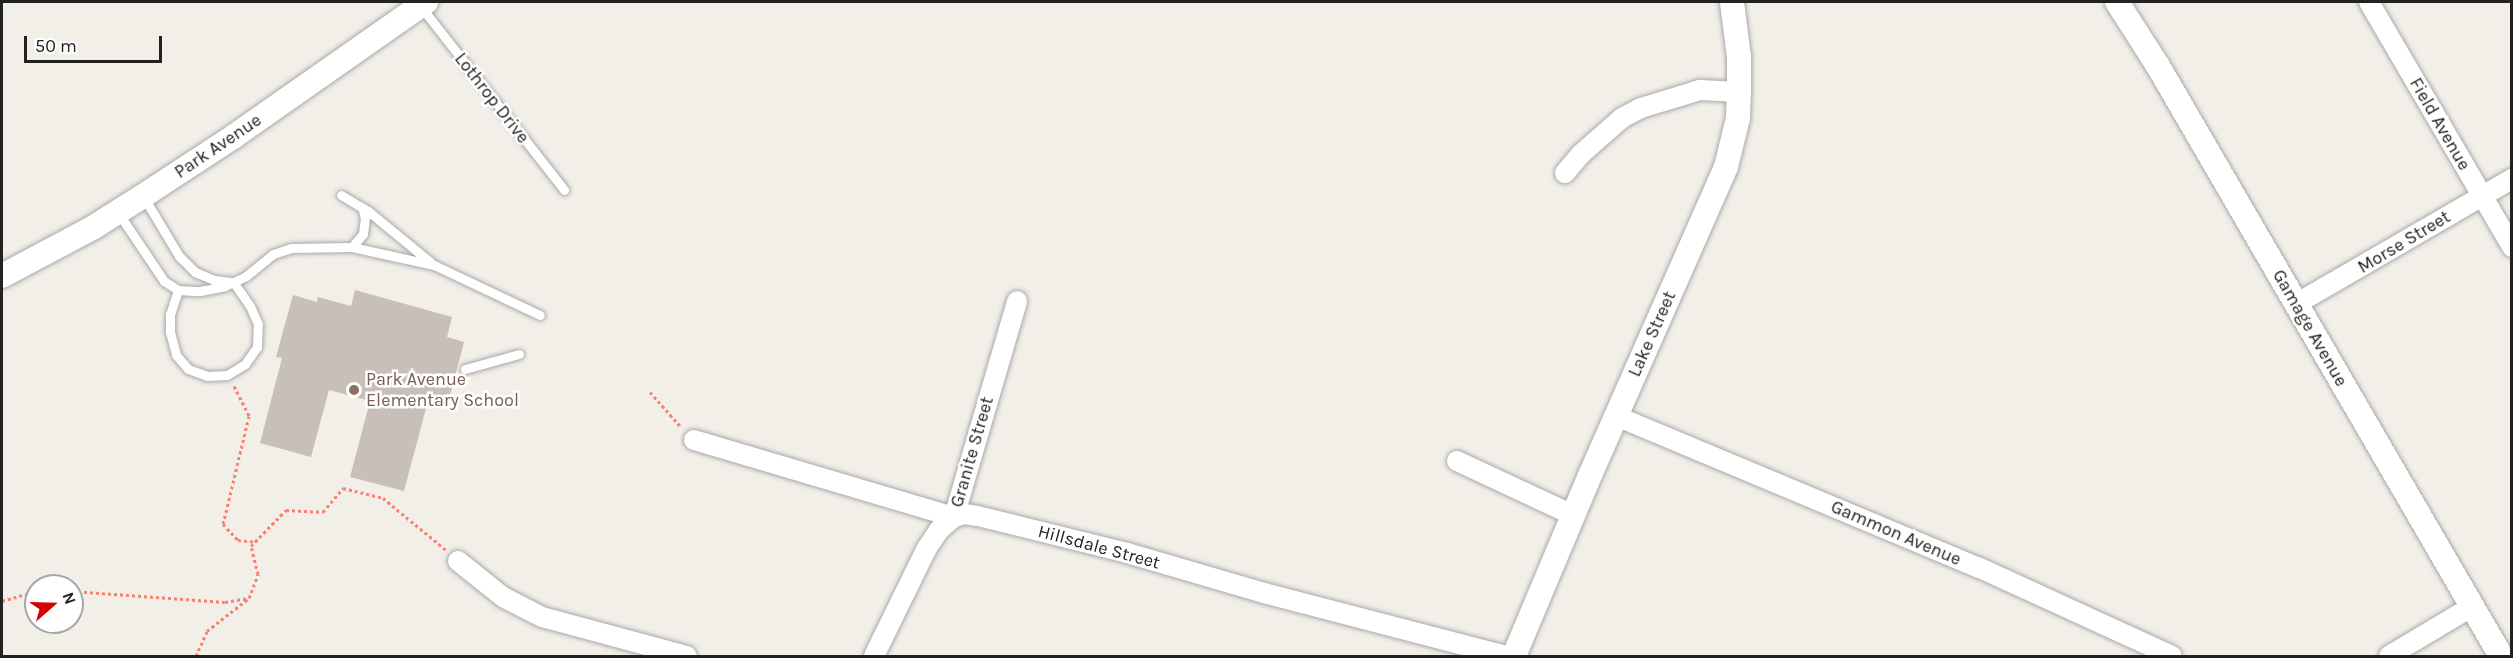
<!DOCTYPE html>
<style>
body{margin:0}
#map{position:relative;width:2513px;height:658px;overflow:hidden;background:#f2efe9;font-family:Karla,sans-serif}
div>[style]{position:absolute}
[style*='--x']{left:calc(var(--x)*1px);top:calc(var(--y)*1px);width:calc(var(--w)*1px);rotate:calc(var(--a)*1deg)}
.building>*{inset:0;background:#c7bfb8}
.path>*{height:3px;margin-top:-1.5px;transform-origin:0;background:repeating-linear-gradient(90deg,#fa8072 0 3px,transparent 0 6px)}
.roads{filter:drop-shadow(0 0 2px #a9a9a9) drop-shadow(0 0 2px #a9a9a9)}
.service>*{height:9px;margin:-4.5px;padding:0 4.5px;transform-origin:4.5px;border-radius:4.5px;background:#fff}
.minor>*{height:20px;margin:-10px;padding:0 10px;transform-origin:10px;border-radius:10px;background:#fff}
.tertiary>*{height:24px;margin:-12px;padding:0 12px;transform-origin:12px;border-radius:12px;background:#fff}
.dots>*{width:16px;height:16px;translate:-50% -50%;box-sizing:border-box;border:3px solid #fff;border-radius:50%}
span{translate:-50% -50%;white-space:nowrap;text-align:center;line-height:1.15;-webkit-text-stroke:5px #fff;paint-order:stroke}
.street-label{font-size:18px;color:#222}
.education-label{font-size:18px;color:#785e54}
.left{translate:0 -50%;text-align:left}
.frame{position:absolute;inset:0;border:3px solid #222;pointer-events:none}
.north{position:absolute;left:24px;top:574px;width:60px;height:60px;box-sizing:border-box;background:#fff;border:2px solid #a7a7a7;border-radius:50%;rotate:70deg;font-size:16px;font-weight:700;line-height:24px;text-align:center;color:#222}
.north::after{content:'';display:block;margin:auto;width:21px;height:27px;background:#d40000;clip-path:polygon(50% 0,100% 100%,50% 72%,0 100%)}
.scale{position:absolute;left:24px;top:36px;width:138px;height:27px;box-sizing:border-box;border:3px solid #222;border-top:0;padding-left:8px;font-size:18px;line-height:21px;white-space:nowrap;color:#222;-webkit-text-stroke:4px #fff;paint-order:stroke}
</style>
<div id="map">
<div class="building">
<i style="clip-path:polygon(355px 290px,452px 317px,447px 337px,464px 342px,448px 403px,429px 397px,404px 491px,350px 477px,370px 401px,329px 390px,311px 457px,260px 443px,282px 358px,276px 357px,293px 295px,317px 302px,318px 297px,351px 306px)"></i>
</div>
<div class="path">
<i style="--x:234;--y:386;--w:34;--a:63"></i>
<i style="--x:249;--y:416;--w:111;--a:103.5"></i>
<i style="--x:223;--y:524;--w:22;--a:47"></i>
<i style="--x:238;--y:540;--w:18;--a:6"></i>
<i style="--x:650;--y:392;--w:48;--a:48.4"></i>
<i style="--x:72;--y:591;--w:153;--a:4.1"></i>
<i style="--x:225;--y:602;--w:22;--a:-10"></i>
<i style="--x:2;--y:601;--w:35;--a:-16"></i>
<i style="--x:196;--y:656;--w:27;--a:-66"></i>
<i style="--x:207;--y:631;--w:53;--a:-38.2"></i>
<i style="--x:249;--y:598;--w:26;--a:-69"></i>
<i style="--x:258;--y:574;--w:29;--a:-104"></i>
<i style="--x:251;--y:546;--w:50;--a:-45.8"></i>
<i style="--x:286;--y:510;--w:37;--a:3"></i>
<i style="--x:323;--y:512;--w:31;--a:-50"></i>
<i style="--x:343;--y:488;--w:41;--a:14"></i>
<i style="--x:383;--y:498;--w:82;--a:39.5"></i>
</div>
<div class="roads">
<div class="service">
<i style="--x:422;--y:8;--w:231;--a:52"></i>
<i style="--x:341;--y:195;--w:31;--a:31"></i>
<i style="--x:368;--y:211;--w:80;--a:39.4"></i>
<i style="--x:143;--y:196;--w:70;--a:59"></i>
<i style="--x:179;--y:256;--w:23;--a:45"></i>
<i style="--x:195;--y:272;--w:21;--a:23"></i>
<i style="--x:214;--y:280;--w:17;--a:7"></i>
<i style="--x:119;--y:214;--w:81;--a:56.1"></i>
<i style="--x:164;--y:281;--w:17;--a:33"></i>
<i style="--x:178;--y:290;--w:22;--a:3"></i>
<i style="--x:200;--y:291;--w:25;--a:-11"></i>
<i style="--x:225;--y:286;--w:23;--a:-25"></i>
<i style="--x:246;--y:276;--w:35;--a:-39"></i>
<i style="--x:273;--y:254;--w:19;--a:-18"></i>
<i style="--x:291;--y:248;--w:61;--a:-0.9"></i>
<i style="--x:352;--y:247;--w:84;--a:12.4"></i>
<i style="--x:434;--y:265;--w:117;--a:25.3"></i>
<i style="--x:352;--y:247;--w:17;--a:-50"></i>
<i style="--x:363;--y:234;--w:16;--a:-83"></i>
<i style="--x:365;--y:218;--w:11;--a:-105"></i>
<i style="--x:178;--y:290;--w:25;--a:108"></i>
<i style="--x:170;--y:314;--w:18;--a:90"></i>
<i style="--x:170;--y:332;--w:24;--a:75"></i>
<i style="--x:176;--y:355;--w:18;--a:49"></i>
<i style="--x:188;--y:369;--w:20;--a:20"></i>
<i style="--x:207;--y:376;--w:20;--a:-3"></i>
<i style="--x:227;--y:375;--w:21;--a:-31"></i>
<i style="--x:245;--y:364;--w:21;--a:-55"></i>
<i style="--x:257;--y:347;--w:23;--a:-88"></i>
<i style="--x:258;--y:324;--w:20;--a:-114"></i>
<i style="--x:250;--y:306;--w:29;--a:-125"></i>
<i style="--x:465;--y:369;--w:56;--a:-15.5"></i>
</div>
<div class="minor">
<i style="--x:2369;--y:2;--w:284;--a:59.7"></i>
<i style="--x:1565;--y:173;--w:25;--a:-50"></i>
<i style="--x:1581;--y:154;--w:55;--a:-41.3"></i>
<i style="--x:1622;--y:118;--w:21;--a:-28"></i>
<i style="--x:1641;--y:108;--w:62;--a:-17"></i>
<i style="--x:1700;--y:90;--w:39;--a:3"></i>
<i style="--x:2296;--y:304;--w:250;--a:-30.1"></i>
<i style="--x:1616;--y:416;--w:394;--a:22.7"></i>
<i style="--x:1980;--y:568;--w:211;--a:24.6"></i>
<i style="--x:694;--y:440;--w:271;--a:16.5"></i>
<i style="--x:954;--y:517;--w:11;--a:-15"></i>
<i style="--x:965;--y:514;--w:13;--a:9"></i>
<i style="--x:978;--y:516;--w:154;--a:13.9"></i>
<i style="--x:1127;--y:553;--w:143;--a:16.3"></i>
<i style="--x:1264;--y:593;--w:250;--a:14.6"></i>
<i style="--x:1457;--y:461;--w:128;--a:25"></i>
<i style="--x:458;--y:561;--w:58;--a:38.7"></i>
<i style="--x:503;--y:597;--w:44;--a:27.1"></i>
<i style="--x:542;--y:617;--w:150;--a:15.1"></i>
<i style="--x:874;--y:656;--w:120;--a:-63.9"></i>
<i style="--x:927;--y:548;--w:22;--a:-56"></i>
<i style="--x:939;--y:530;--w:20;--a:-41"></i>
<i style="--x:954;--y:517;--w:225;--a:-73.7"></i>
<i style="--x:2389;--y:656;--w:98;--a:-30.8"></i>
</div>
<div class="tertiary">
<i style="--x:2117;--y:2;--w:76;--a:57.4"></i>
<i style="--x:2158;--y:66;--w:682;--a:59.83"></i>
<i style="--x:2;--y:276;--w:104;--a:-28"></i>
<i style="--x:94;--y:227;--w:58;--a:-32.3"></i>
<i style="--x:143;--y:196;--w:108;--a:-33.2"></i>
<i style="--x:233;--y:137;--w:236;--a:-35"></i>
<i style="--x:1514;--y:656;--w:199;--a:-67.2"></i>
<i style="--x:1591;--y:473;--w:334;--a:-66.2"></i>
<i style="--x:1726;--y:167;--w:50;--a:-76.2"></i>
<i style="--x:1738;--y:118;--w:26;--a:-88"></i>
<i style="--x:1739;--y:92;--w:35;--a:-90"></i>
<i style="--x:1739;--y:57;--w:55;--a:-97.3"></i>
</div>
</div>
<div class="dots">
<i style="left:354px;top:390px;background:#8d6e63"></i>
</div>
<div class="street-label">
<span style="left:492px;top:98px;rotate:52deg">Lothrop Drive</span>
<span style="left:2440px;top:124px;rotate:60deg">Field Avenue</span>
<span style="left:218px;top:146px;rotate:-34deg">Park Avenue</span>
<span style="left:2404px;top:242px;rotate:-31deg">Morse Street</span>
<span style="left:2310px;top:328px;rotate:60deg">Gamage Avenue</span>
<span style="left:1652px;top:334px;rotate:-66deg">Lake Street</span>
<span style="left:972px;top:452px;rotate:-74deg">Granite Street</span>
<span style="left:1896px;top:533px;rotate:23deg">Gammon Avenue</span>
<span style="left:1099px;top:547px;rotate:15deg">Hillsdale Street</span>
</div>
<div class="education-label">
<span class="left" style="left:366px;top:390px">Park Avenue<br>Elementary School</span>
</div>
<div class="frame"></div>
<div class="north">N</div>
<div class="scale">50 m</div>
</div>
